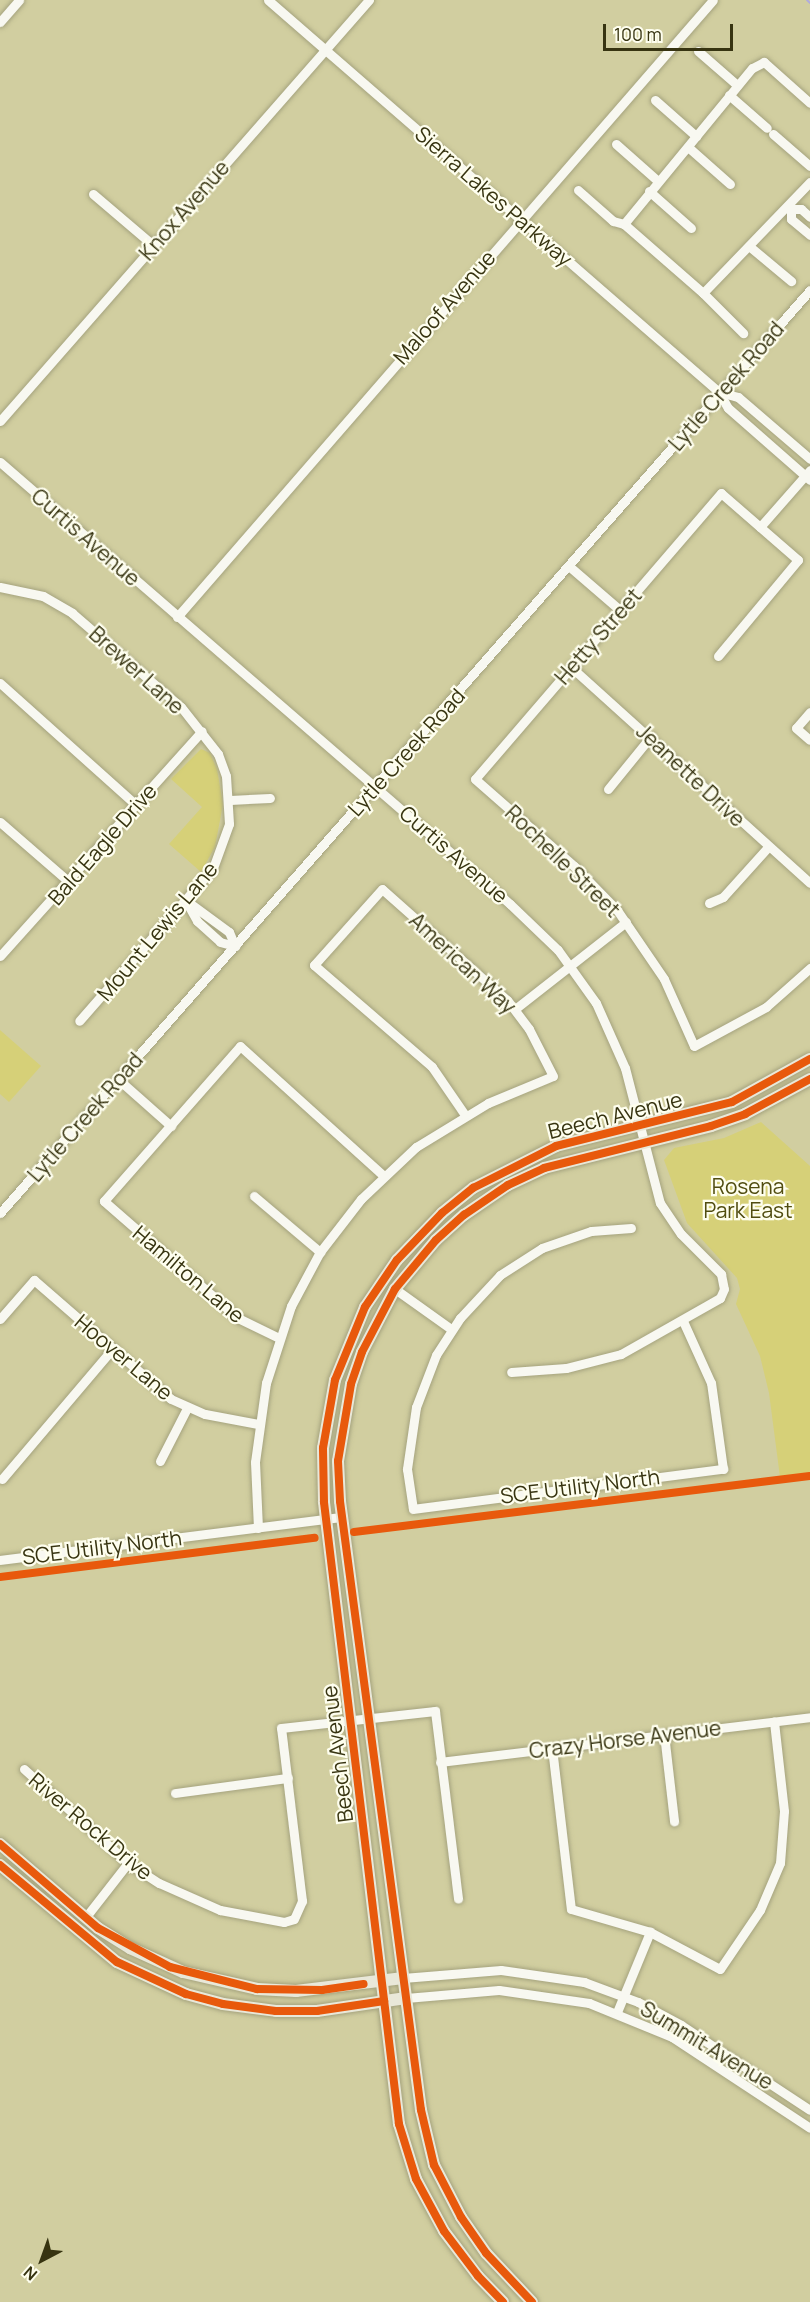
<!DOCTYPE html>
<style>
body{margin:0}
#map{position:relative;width:810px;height:2302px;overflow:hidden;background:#d1cea0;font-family:Manrope,sans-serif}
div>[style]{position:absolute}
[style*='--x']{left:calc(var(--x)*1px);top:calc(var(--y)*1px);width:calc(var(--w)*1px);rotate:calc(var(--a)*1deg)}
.green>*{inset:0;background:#d6d078}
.stream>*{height:2px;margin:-1px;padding:0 1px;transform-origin:1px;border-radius:1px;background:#b0abde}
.roads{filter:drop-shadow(0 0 2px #a5a37e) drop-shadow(0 0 2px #a5a37e)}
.minor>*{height:9px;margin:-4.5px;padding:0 4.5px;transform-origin:4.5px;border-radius:4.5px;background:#f8f8f1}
.major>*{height:12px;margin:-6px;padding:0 6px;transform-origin:6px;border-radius:6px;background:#e9e8d9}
.cycleway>*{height:8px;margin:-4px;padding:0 4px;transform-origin:4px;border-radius:4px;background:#e8590c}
span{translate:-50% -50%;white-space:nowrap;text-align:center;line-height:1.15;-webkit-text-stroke:4.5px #fefeee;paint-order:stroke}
.street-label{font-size:21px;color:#373411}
.park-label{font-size:21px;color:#514d10}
.north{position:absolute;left:12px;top:2230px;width:60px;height:60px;-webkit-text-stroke:4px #fefeee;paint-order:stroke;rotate:221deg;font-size:16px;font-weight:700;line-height:24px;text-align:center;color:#373411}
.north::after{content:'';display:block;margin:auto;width:21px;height:27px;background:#373411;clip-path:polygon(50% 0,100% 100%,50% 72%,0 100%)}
.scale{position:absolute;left:603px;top:24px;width:130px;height:27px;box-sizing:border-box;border:3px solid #373411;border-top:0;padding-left:8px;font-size:18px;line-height:21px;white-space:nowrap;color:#373411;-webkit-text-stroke:4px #fefeee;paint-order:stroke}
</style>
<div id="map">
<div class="green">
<i style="clip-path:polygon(201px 749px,210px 753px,217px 769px,223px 804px,215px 847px,201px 872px,169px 844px,202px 807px,171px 779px)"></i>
<i style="clip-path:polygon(0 1030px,41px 1066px,9px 1102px,0 1094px)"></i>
<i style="clip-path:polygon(761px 1122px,810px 1166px,810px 1474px,780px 1477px,769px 1393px,760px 1356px,736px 1304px,740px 1289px,737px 1278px,687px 1223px,664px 1160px,674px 1148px,724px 1138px)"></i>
</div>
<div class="stream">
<i style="--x:807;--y:0;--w:4;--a:45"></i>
</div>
<div class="roads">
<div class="minor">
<i style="--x:268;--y:0;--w:598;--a:41"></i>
<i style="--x:719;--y:392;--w:18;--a:61"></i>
<i style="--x:728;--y:408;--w:109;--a:41.3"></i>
<i style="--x:0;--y:22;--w:29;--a:-49"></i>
<i style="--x:698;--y:51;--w:52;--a:41.1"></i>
<i style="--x:729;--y:95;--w:50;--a:41"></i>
<i style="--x:655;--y:100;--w:55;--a:41.3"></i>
<i style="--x:810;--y:103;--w:62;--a:-138.3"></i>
<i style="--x:764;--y:62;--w:13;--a:153"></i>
<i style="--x:752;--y:68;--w:202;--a:129.4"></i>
<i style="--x:624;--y:224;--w:105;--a:41.1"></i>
<i style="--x:703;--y:293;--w:154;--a:-46.1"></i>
<i style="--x:773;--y:134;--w:49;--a:40.9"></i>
<i style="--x:616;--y:144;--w:56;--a:41.4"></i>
<i style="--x:688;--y:147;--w:56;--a:41.4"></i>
<i style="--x:578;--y:190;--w:47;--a:41.5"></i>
<i style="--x:613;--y:221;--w:11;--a:15"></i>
<i style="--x:649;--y:191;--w:56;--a:41.4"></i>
<i style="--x:93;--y:194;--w:79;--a:40.4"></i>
<i style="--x:810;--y:217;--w:12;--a:-138"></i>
<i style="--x:801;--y:209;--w:10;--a:180"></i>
<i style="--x:791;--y:209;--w:10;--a:90"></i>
<i style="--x:791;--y:219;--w:25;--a:40"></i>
<i style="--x:749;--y:246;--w:55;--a:39.8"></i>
<i style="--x:703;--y:293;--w:57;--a:45"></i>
<i style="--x:719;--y:392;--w:20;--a:15"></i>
<i style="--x:738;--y:397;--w:95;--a:40.7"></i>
<i style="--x:0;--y:421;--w:560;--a:-48.77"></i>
<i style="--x:0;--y:462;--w:675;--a:40.91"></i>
<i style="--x:510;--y:904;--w:66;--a:43.8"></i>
<i style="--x:558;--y:950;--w:65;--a:54.4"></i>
<i style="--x:596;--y:1003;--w:71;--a:66"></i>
<i style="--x:625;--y:1068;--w:139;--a:75.5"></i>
<i style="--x:660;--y:1203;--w:37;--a:56"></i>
<i style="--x:681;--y:1234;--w:57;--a:45"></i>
<i style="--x:721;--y:1274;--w:15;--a:79"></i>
<i style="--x:724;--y:1289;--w:10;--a:114"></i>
<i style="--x:720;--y:1298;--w:114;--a:150.5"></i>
<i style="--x:621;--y:1354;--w:57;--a:165.7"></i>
<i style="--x:566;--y:1368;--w:55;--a:175.8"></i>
<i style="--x:760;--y:527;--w:76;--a:-48.7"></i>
<i style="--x:570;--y:567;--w:67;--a:40.8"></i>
<i style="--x:0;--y:587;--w:44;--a:11.8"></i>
<i style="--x:43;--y:596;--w:34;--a:30"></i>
<i style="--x:72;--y:613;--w:144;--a:40.8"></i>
<i style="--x:181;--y:707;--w:60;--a:51.8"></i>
<i style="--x:218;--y:754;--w:23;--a:70"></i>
<i style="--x:226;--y:776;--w:48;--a:86.4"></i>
<i style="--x:229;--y:824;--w:47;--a:110"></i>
<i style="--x:213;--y:868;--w:203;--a:131.2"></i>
<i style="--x:177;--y:617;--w:817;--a:-49.02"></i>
<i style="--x:718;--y:656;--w:125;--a:-50.2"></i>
<i style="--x:798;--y:560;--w:102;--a:-139"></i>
<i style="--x:721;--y:493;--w:377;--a:130.7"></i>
<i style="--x:475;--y:779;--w:132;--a:41.3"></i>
<i style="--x:574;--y:866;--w:62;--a:45.7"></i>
<i style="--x:617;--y:910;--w:83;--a:55.7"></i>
<i style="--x:664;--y:979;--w:73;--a:65.9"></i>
<i style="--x:694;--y:1046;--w:82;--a:-28.4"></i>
<i style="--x:766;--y:1007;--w:59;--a:-41.6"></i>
<i style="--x:571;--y:667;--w:322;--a:42.1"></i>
<i style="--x:0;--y:683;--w:183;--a:41.9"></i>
<i style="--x:810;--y:712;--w:21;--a:131"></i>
<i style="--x:796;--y:728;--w:18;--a:41"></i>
<i style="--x:608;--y:789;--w:68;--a:-50.9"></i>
<i style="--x:230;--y:800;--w:40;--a:-2.9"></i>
<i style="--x:0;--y:822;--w:91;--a:41"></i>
<i style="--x:186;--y:901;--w:23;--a:61"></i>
<i style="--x:197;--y:921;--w:31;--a:42"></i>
<i style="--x:220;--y:942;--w:16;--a:15"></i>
<i style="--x:188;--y:902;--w:51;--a:36.2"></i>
<i style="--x:229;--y:932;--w:15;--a:67"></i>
<i style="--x:709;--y:903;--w:15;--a:-23"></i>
<i style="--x:723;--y:897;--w:67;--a:-48"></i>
<i style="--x:0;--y:956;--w:302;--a:-48.1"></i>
<i style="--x:515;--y:1009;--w:141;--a:-38.1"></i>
<i style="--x:118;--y:1079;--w:71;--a:41.6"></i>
<i style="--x:254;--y:1196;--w:87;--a:40.3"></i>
<i style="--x:0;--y:1213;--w:1228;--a:-48.73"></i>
<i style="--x:631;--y:1228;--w:40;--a:175.7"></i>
<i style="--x:591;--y:1231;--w:52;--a:160.9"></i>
<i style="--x:542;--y:1248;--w:50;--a:147.3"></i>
<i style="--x:500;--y:1275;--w:59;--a:132.9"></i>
<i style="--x:460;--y:1318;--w:44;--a:123"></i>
<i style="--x:436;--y:1355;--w:56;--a:111"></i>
<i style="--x:416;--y:1407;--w:63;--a:98.3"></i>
<i style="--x:407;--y:1469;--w:40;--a:81.5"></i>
<i style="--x:413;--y:1509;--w:313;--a:-7.4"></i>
<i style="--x:723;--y:1469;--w:87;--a:-97.9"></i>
<i style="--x:711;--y:1383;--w:68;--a:-114.3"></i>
<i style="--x:395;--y:1289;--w:69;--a:35.5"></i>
<i style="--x:0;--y:1319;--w:52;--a:-48.9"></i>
<i style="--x:34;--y:1280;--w:181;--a:41"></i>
<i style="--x:171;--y:1399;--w:37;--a:24"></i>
<i style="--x:205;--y:1414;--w:54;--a:10.7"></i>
<i style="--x:279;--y:1338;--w:46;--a:-154"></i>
<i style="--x:238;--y:1318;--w:178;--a:-138.9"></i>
<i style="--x:104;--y:1201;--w:206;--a:-48.7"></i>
<i style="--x:240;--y:1046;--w:194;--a:42.1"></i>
<i style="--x:160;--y:1461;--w:59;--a:-63"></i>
<i style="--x:2;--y:1479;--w:172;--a:-49.7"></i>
<i style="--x:258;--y:1528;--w:66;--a:-92.6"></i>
<i style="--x:255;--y:1462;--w:80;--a:-82.1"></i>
<i style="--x:266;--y:1383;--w:81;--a:-72"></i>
<i style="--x:291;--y:1306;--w:61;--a:-61.8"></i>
<i style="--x:320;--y:1252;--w:67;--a:-52.3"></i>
<i style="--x:361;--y:1199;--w:76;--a:-43.4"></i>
<i style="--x:416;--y:1147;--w:84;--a:-31.4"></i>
<i style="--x:488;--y:1103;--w:70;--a:-22.6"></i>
<i style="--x:553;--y:1076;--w:53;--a:-117.1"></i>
<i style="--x:529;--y:1029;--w:36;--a:-127"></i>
<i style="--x:507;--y:1000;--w:167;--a:-138.4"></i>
<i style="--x:382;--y:889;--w:102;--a:131.8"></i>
<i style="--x:314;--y:965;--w:156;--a:40.8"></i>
<i style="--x:432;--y:1067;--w:58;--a:55.5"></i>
<i style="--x:0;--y:1560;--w:345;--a:-7.2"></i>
<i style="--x:664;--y:1734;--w:88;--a:83.4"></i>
<i style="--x:552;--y:1748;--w:162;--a:83.3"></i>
<i style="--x:571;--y:1909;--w:82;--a:16.2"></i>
<i style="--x:650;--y:1932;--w:79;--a:27.9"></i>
<i style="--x:720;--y:1969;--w:71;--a:-55.9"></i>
<i style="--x:760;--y:1910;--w:51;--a:-66.9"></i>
<i style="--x:780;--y:1863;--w:52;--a:-85.6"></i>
<i style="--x:784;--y:1811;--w:90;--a:-96.4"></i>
<i style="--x:440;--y:1762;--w:373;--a:-6.9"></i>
<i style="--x:24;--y:1769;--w:140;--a:42.1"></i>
<i style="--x:128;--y:1863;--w:37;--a:33"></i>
<i style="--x:159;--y:1883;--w:67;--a:23.9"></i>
<i style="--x:220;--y:1910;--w:65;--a:10.6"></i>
<i style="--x:284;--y:1922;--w:10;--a:-17"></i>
<i style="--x:294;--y:1919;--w:20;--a:-66"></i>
<i style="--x:302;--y:1901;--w:174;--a:-96.9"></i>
<i style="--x:281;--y:1728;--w:155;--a:-6.3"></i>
<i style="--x:435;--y:1711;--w:189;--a:83"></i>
<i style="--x:175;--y:1793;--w:114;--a:-7.6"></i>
<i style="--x:85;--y:1918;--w:70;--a:-52"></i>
<i style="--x:403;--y:1978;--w:98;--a:-4.7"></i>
<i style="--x:501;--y:1970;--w:84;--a:8.2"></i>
<i style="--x:584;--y:1982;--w:58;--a:20.3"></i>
<i style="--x:638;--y:2002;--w:49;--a:28.1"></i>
<i style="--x:681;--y:2025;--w:154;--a:33.4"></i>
<i style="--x:406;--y:1998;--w:93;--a:-4.9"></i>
<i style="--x:499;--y:1990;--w:91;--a:8.2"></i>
<i style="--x:589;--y:2003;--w:90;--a:22.3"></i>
<i style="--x:672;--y:2037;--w:165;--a:33.4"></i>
<i style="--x:617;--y:2012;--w:87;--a:-67.6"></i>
</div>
<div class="major">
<i style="--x:0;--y:1844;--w:129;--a:40.6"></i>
<i style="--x:98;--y:1928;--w:38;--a:32"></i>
<i style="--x:130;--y:1948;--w:58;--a:24.4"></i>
<i style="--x:183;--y:1972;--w:76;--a:12.9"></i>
<i style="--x:257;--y:1989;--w:39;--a:3"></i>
<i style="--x:296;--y:1991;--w:108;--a:-6.9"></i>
<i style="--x:0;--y:1865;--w:152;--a:39.7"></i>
<i style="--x:117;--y:1962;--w:76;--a:24.9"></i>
<i style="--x:186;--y:1994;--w:38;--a:15"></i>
<i style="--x:223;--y:2004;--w:53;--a:7.5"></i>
<i style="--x:276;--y:2011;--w:41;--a:0"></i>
<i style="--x:317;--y:2011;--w:90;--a:-8.3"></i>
<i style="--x:503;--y:2302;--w:36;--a:-134"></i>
<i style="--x:478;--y:2276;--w:56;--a:-127.1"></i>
<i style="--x:444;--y:2231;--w:59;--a:-118.3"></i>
<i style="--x:416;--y:2179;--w:58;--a:-107.2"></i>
<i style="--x:399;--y:2124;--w:627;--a:-96.88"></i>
<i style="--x:324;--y:1502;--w:54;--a:-91.1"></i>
<i style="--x:323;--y:1448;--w:69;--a:-80"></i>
<i style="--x:335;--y:1380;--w:79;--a:-67.7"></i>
<i style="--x:365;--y:1307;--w:57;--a:-55.8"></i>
<i style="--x:397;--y:1260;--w:65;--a:-46.2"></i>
<i style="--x:442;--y:1213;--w:40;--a:-39"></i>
<i style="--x:473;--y:1188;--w:93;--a:-26.8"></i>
<i style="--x:556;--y:1146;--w:181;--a:-14"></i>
<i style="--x:732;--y:1102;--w:89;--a:-28.9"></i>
<i style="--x:532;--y:2302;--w:67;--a:-133.2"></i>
<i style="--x:486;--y:2253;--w:44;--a:-124.8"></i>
<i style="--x:461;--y:2217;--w:59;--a:-117.4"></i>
<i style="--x:434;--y:2165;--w:57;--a:-103.3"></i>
<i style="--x:421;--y:2110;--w:614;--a:-97.58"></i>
<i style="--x:340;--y:1501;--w:40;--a:-92.9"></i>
<i style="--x:338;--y:1461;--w:78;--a:-80.4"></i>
<i style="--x:351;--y:1384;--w:34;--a:-71"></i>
<i style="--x:362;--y:1352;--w:71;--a:-62.4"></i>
<i style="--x:395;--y:1289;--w:64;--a:-50.1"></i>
<i style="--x:436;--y:1240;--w:38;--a:-42"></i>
<i style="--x:464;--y:1215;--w:53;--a:-34.3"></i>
<i style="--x:508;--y:1185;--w:40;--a:-25"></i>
<i style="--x:544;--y:1168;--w:172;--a:-14.1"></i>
<i style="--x:711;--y:1126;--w:36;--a:-19"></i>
<i style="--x:745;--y:1114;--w:74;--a:-28.3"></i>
</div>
</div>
<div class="cycleway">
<i style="--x:354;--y:1532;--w:459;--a:-7"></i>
<i style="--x:0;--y:1577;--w:317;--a:-7.1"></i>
<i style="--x:0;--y:1844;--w:129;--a:40.6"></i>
<i style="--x:98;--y:1928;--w:82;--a:28.4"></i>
<i style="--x:170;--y:1967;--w:90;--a:14.2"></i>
<i style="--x:257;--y:1989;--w:65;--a:0.9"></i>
<i style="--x:322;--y:1990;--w:42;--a:-8.1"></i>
<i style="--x:0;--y:1865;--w:152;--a:39.7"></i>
<i style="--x:117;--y:1962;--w:76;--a:24.9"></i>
<i style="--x:186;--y:1994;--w:38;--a:15"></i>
<i style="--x:223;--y:2004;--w:53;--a:7.5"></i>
<i style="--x:276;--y:2011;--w:41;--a:0"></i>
<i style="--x:317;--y:2011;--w:68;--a:-8.5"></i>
<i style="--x:503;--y:2302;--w:36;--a:-134"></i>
<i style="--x:478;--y:2276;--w:56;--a:-127.1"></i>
<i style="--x:444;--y:2231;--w:59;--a:-118.3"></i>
<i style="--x:416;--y:2179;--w:58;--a:-107.2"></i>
<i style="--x:399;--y:2124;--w:627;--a:-96.88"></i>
<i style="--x:324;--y:1502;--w:54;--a:-91.1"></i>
<i style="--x:323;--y:1448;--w:69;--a:-80"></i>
<i style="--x:335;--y:1380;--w:79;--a:-67.7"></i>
<i style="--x:365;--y:1307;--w:57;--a:-55.8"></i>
<i style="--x:397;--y:1260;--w:65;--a:-46.2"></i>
<i style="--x:442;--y:1213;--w:40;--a:-39"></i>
<i style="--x:473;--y:1188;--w:93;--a:-26.8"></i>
<i style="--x:556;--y:1146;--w:181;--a:-14"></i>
<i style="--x:732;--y:1102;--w:89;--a:-28.9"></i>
<i style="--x:532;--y:2302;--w:67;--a:-133.2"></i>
<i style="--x:486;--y:2253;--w:44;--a:-124.8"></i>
<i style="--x:461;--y:2217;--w:59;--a:-117.4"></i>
<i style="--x:434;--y:2165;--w:57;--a:-103.3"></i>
<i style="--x:421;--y:2110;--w:614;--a:-97.58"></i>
<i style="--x:340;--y:1501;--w:40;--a:-92.9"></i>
<i style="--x:338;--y:1461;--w:78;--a:-80.4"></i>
<i style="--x:351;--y:1384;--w:34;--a:-71"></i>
<i style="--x:362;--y:1352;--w:71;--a:-62.4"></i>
<i style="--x:395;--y:1289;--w:64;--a:-50.1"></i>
<i style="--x:436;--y:1240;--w:38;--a:-42"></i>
<i style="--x:464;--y:1215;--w:53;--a:-34.3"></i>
<i style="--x:508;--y:1185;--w:40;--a:-25"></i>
<i style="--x:544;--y:1168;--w:172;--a:-14.1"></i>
<i style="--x:711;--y:1126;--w:36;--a:-19"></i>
<i style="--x:745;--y:1114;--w:74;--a:-28.3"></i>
</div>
<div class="street-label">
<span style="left:494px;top:196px;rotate:41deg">Sierra Lakes Parkway</span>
<span style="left:184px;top:210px;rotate:-49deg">Knox Avenue</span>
<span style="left:444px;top:307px;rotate:-49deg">Maloof Avenue</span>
<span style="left:726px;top:386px;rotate:-49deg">Lytle Creek Road</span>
<span style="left:86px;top:537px;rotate:41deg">Curtis Avenue</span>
<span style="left:598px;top:636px;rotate:-49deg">Hetty Street</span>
<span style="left:137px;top:670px;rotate:42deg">Brewer Lane</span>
<span style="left:406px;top:752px;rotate:-48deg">Lytle Creek Road</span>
<span style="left:691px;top:775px;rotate:43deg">Jeanette Drive</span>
<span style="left:102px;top:844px;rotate:-49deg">Bald Eagle Drive</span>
<span style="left:454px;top:854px;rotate:41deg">Curtis Avenue</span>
<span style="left:563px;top:861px;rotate:44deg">Rochelle Street</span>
<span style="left:157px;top:931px;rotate:-50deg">Mount Lewis Lane</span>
<span style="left:463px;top:963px;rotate:43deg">American Way</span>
<span style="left:615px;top:1115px;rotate:-14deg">Beech Avenue</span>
<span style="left:85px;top:1117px;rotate:-49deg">Lytle Creek Road</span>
<span style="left:189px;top:1274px;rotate:40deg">Hamilton Lane</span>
<span style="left:124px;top:1357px;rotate:40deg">Hoover Lane</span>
<span style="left:580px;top:1486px;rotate:-7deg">SCE Utility North</span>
<span style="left:102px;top:1547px;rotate:-7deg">SCE Utility North</span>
<span style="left:625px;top:1739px;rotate:-7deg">Crazy Horse Avenue</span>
<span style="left:337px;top:1754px;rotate:-97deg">Beech Avenue</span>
<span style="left:91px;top:1826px;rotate:40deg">River Rock Drive</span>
<span style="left:707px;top:2045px;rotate:31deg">Summit Avenue</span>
</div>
<div class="park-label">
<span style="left:748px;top:1198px">Rosena<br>Park East</span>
</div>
<div class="north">N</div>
<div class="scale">100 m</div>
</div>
